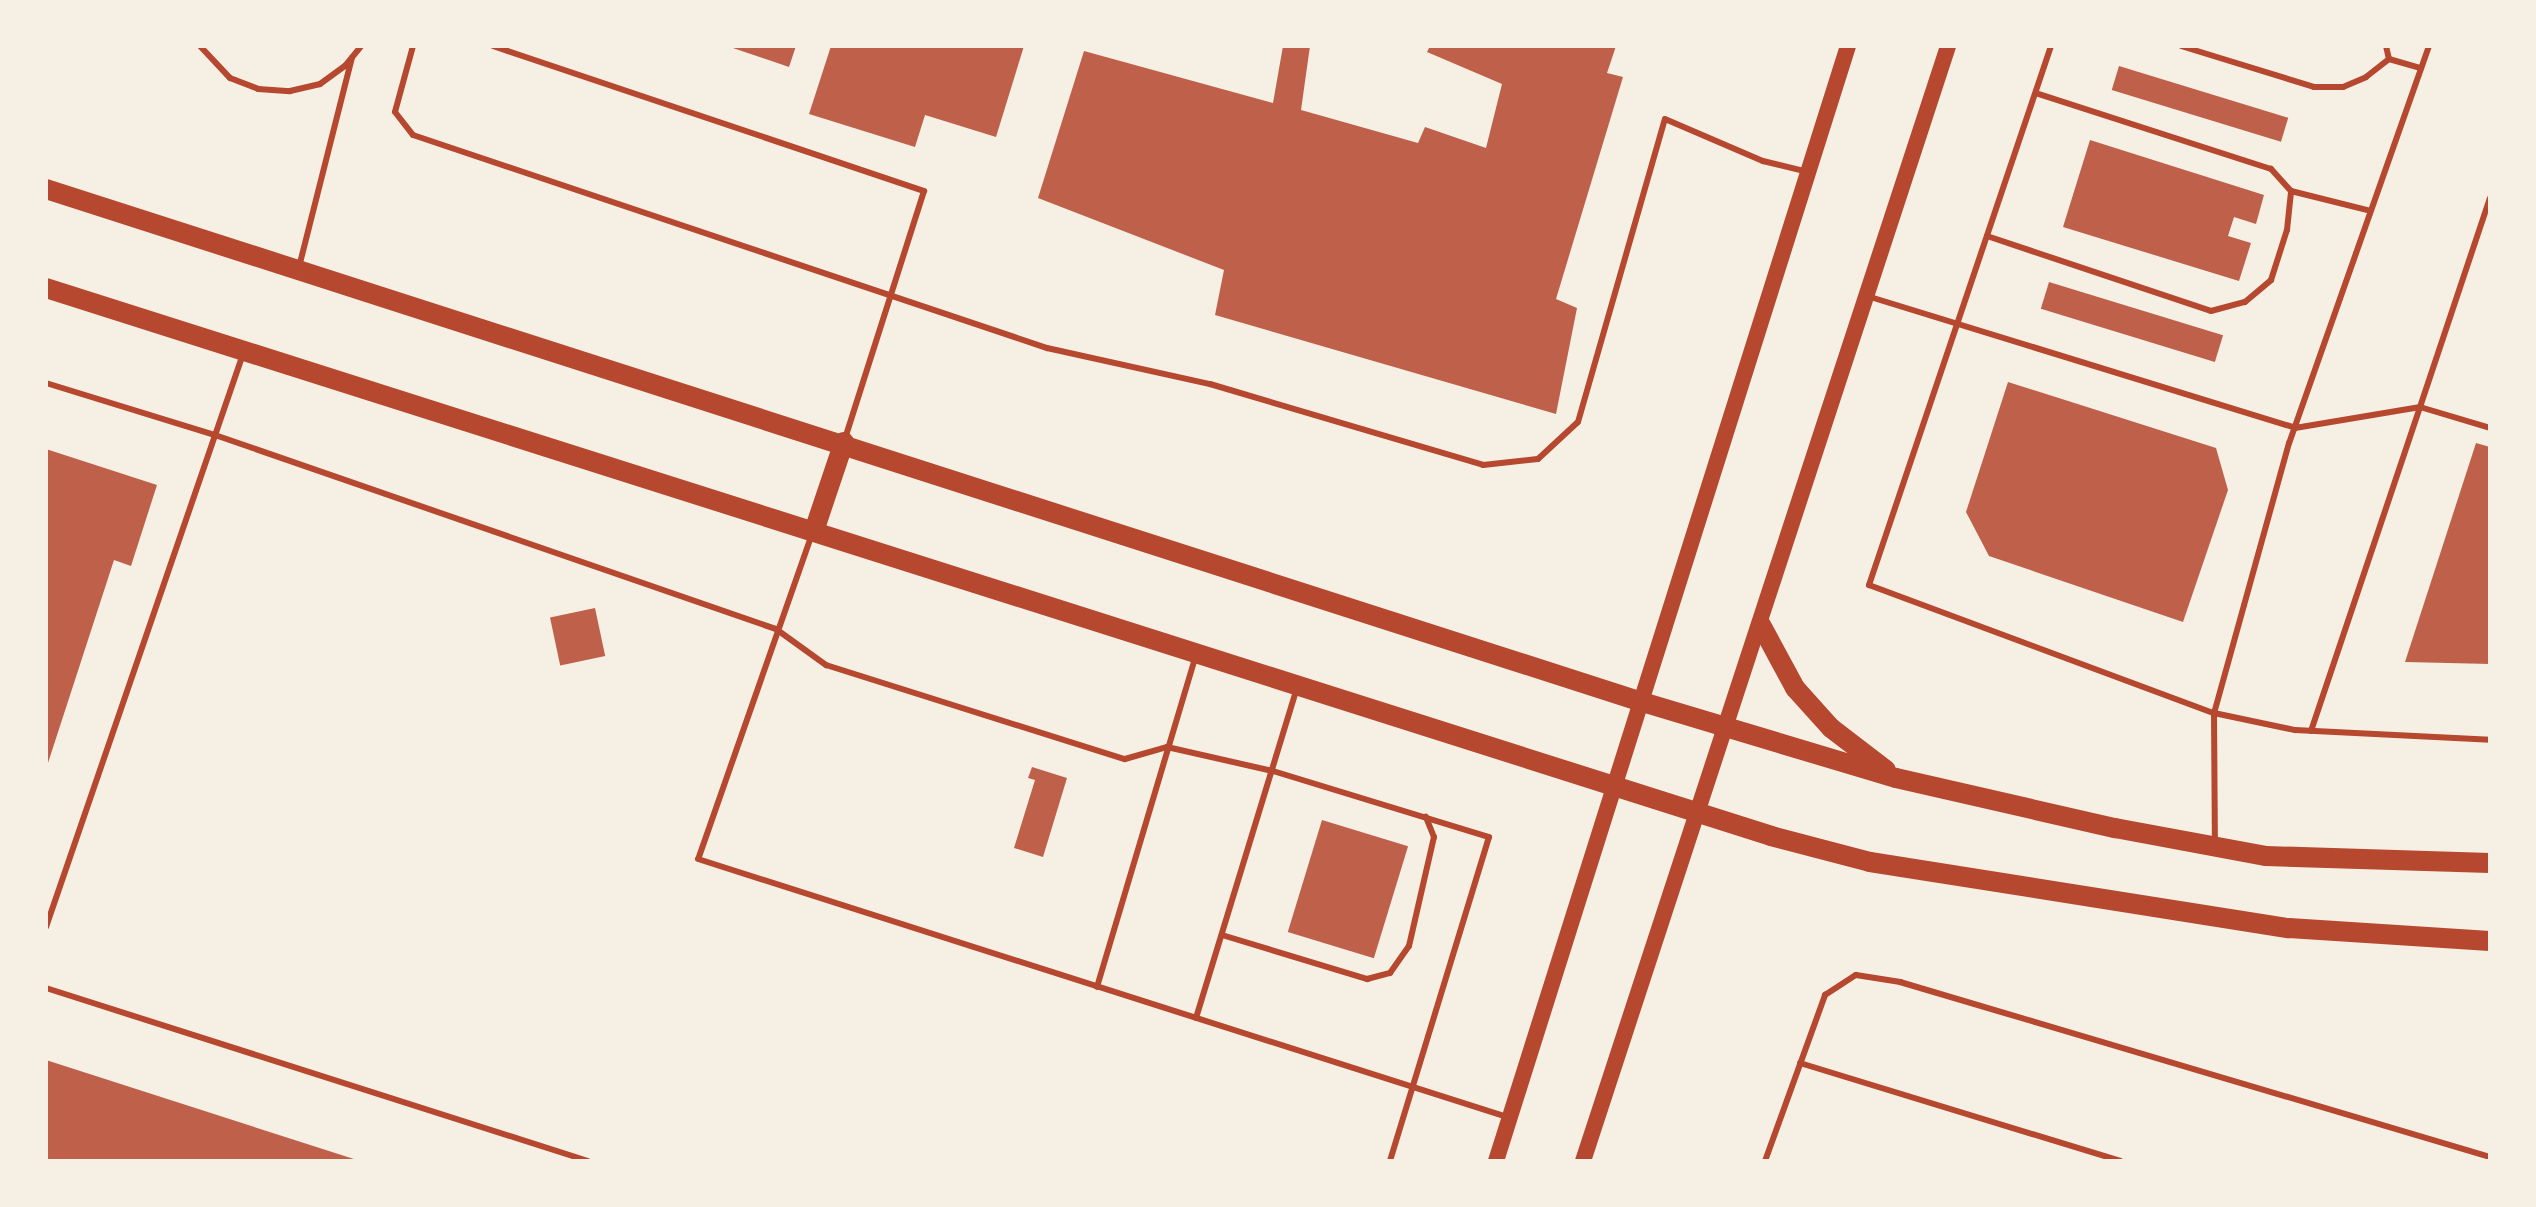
<!DOCTYPE html>
<style>
body{margin:0}
#map{position:relative;width:2536px;height:1207px;overflow:hidden;background:#f6efe4;font-family:"DM Sans",sans-serif}
div>[style]{position:absolute}
[style*='--x']{left:calc(var(--x)*1px);top:calc(var(--y)*1px);width:calc(var(--w)*1px);rotate:calc(var(--a)*1deg)}
.building>*{inset:0;background:#bf614a;transform-origin:0 0}
.service>*{height:6px;margin:-3px;padding:0 3px;transform-origin:3px;border-radius:3px;background:#b5482f}
.secondary>*{height:16px;margin:-8px;padding:0 8px;transform-origin:8px;border-radius:8px;background:#b5482f}
.primary>*{height:20px;margin:-10px;padding:0 10px;transform-origin:10px;border-radius:10px;background:#b5482f}
span{translate:-50% -50%;white-space:nowrap;text-align:center;line-height:1.15;-webkit-text-stroke:7px #f6efe4;paint-order:stroke}
.frame{position:absolute;inset:0;border:48px solid #f6efe4;pointer-events:none}
</style>
<div id="map">
<div class="building">
<i style="clip-path:polygon(727px 46px,796px 46px,789px 67px)"></i>
<i style="clip-path:polygon(831px 46px,1024px 46px,996px 137px,925px 115px,915px 147px,809px 114px)"></i>
<i style="clip-path:polygon(1283px 46px,1310px 46px,1301px 110px,1418px 143px,1425px 127px,1486px 148px,1502px 84px,1427px 52px,1430px 46px,1616px 46px,1607px 73px,1623px 77px,1556px 299px,1577px 308px,1556px 414px,1215px 315px,1224px 270px,1038px 198px,1084px 51px,1273px 103px)"></i>
<i style="left:2119px;top:66px;width:177px;height:25px;rotate:17deg"></i>
<i style="clip-path:polygon(2090px 140px,2264px 195px,2256px 224px,2234px 217px,2228px 236px,2251px 243px,2239px 281px,2063px 227px)"></i>
<i style="left:2049px;top:282px;width:182px;height:28px;rotate:17deg"></i>
<i style="clip-path:polygon(2008px 382px,2216px 448px,2228px 490px,2183px 622px,1989px 556px,1966px 512px)"></i>
<i style="clip-path:polygon(2476px 443px,2490px 447px,2490px 664px,2405px 662px)"></i>
<i style="clip-path:polygon(46px 449px,157px 485px,131px 566px,114px 560px,47px 766px)"></i>
<i style="left:595px;top:608px;width:49px;height:46px;rotate:78deg"></i>
<i style="clip-path:polygon(1032px 767px,1067px 778px,1043px 857px,1014px 848px,1035px 780px,1028px 778px)"></i>
<i style="left:1322px;top:820px;width:90px;height:117px;rotate:17deg"></i>
<i style="clip-path:polygon(46px 1060px,357px 1160px,357px 1161px,46px 1161px)"></i>
</div>
<div class="service">
<i style="--x:200;--y:46;--w:44;--a:46.8"></i>
<i style="--x:230;--y:78;--w:30;--a:21"></i>
<i style="--x:258;--y:89;--w:32;--a:4"></i>
<i style="--x:290;--y:91;--w:31;--a:-13"></i>
<i style="--x:320;--y:84;--w:31;--a:-36"></i>
<i style="--x:345;--y:66;--w:26;--a:-51"></i>
<i style="--x:413;--y:46;--w:68;--a:105.3"></i>
<i style="--x:395;--y:112;--w:29;--a:52"></i>
<i style="--x:413;--y:135;--w:669;--a:18.57"></i>
<i style="--x:1047;--y:348;--w:167;--a:12.5"></i>
<i style="--x:1210;--y:384;--w:285;--a:16.5"></i>
<i style="--x:1483;--y:465;--w:55;--a:-6.2"></i>
<i style="--x:1538;--y:459;--w:54;--a:-42.8"></i>
<i style="--x:1578;--y:422;--w:315;--a:-74"></i>
<i style="--x:1665;--y:119;--w:107;--a:23.2"></i>
<i style="--x:1763;--y:161;--w:46;--a:13.7"></i>
<i style="--x:493;--y:46;--w:455;--a:18.6"></i>
<i style="--x:924;--y:191;--w:259;--a:107.7"></i>
<i style="--x:2051;--y:46;--w:569;--a:108.66"></i>
<i style="--x:1869;--y:585;--w:368;--a:20.4"></i>
<i style="--x:2214;--y:713;--w:130;--a:89.6"></i>
<i style="--x:2181;--y:46;--w:139;--a:17.1"></i>
<i style="--x:2314;--y:87;--w:29;--a:0"></i>
<i style="--x:2343;--y:87;--w:25;--a:-23"></i>
<i style="--x:2366;--y:77;--w:29;--a:-38"></i>
<i style="--x:2389;--y:59;--w:13;--a:-103"></i>
<i style="--x:2429;--y:46;--w:421;--a:109.4"></i>
<i style="--x:2289;--y:443;--w:280;--a:105.5"></i>
<i style="--x:2214;--y:713;--w:83;--a:11.9"></i>
<i style="--x:2295;--y:730;--w:195;--a:2.9"></i>
<i style="--x:2389;--y:59;--w:33;--a:16"></i>
<i style="--x:2291;--y:191;--w:82;--a:14"></i>
<i style="--x:1987;--y:236;--w:236;--a:18.5"></i>
<i style="--x:2211;--y:311;--w:35;--a:-15"></i>
<i style="--x:2245;--y:302;--w:34;--a:-40"></i>
<i style="--x:2271;--y:280;--w:52;--a:-72.3"></i>
<i style="--x:2287;--y:230;--w:39;--a:-84"></i>
<i style="--x:2291;--y:191;--w:30;--a:-132"></i>
<i style="--x:2271;--y:169;--w:247;--a:-162.1"></i>
<i style="--x:299;--y:267;--w:216;--a:-75.8"></i>
<i style="--x:1867;--y:296;--w:448;--a:17.1"></i>
<i style="--x:2295;--y:428;--w:127;--a:-9.5"></i>
<i style="--x:2420;--y:407;--w:220;--a:-71.5"></i>
<i style="--x:46;--y:383;--w:177;--a:17.1"></i>
<i style="--x:215;--y:435;--w:594;--a:19.08"></i>
<i style="--x:776;--y:629;--w:62;--a:35.8"></i>
<i style="--x:826;--y:665;--w:313;--a:17.5"></i>
<i style="--x:1125;--y:759;--w:44;--a:-15.9"></i>
<i style="--x:1167;--y:747;--w:109;--a:12.8"></i>
<i style="--x:1273;--y:771;--w:226;--a:17"></i>
<i style="--x:1489;--y:837;--w:339;--a:107"></i>
<i style="--x:812;--y:534;--w:344;--a:109.3"></i>
<i style="--x:698;--y:859;--w:849;--a:17.69"></i>
<i style="--x:2311;--y:731;--w:342;--a:-71.4"></i>
<i style="--x:2420;--y:407;--w:73;--a:16.7"></i>
<i style="--x:46;--y:927;--w:606;--a:-71.03"></i>
<i style="--x:1222;--y:935;--w:152;--a:16.9"></i>
<i style="--x:1367;--y:979;--w:24;--a:-15"></i>
<i style="--x:1390;--y:973;--w:33;--a:-55"></i>
<i style="--x:1409;--y:946;--w:112;--a:-77.1"></i>
<i style="--x:1434;--y:837;--w:22;--a:-112"></i>
<i style="--x:1097;--y:987;--w:342;--a:-73.4"></i>
<i style="--x:46;--y:988;--w:569;--a:17.7"></i>
<i style="--x:1196;--y:1018;--w:345;--a:-73"></i>
<i style="--x:1800;--y:1063;--w:335;--a:17"></i>
<i style="--x:1765;--y:1161;--w:177;--a:-70.1"></i>
<i style="--x:1825;--y:995;--w:37;--a:-33"></i>
<i style="--x:1856;--y:975;--w:45;--a:9"></i>
<i style="--x:1900;--y:982;--w:615;--a:16.52"></i>
</div>
<div class="secondary">
<i style="--x:1496;--y:1161;--w:1169;--a:-72.48"></i>
<i style="--x:1583;--y:1161;--w:1173;--a:-71.87"></i>
</div>
<div class="primary">
<i style="--x:46;--y:189;--w:1673;--a:17.82"></i>
<i style="--x:1639;--y:701;--w:268;--a:16.7"></i>
<i style="--x:1896;--y:778;--w:225;--a:12.9"></i>
<i style="--x:2115;--y:828;--w:154;--a:10.5"></i>
<i style="--x:2266;--y:856;--w:224;--a:1.8"></i>
<i style="--x:46;--y:288;--w:1810;--a:17.62"></i>
<i style="--x:1771;--y:836;--w:102;--a:14.7"></i>
<i style="--x:1870;--y:862;--w:424;--a:9"></i>
<i style="--x:2289;--y:928;--w:201;--a:3.7"></i>
<i style="--x:814;--y:531;--w:94;--a:-71.4"></i>
<i style="--x:1761;--y:625;--w:72;--a:61.6"></i>
<i style="--x:1795;--y:688;--w:54;--a:48"></i>
<i style="--x:1831;--y:728;--w:69;--a:37.4"></i>
</div>
<div class="frame"></div>
</div>
